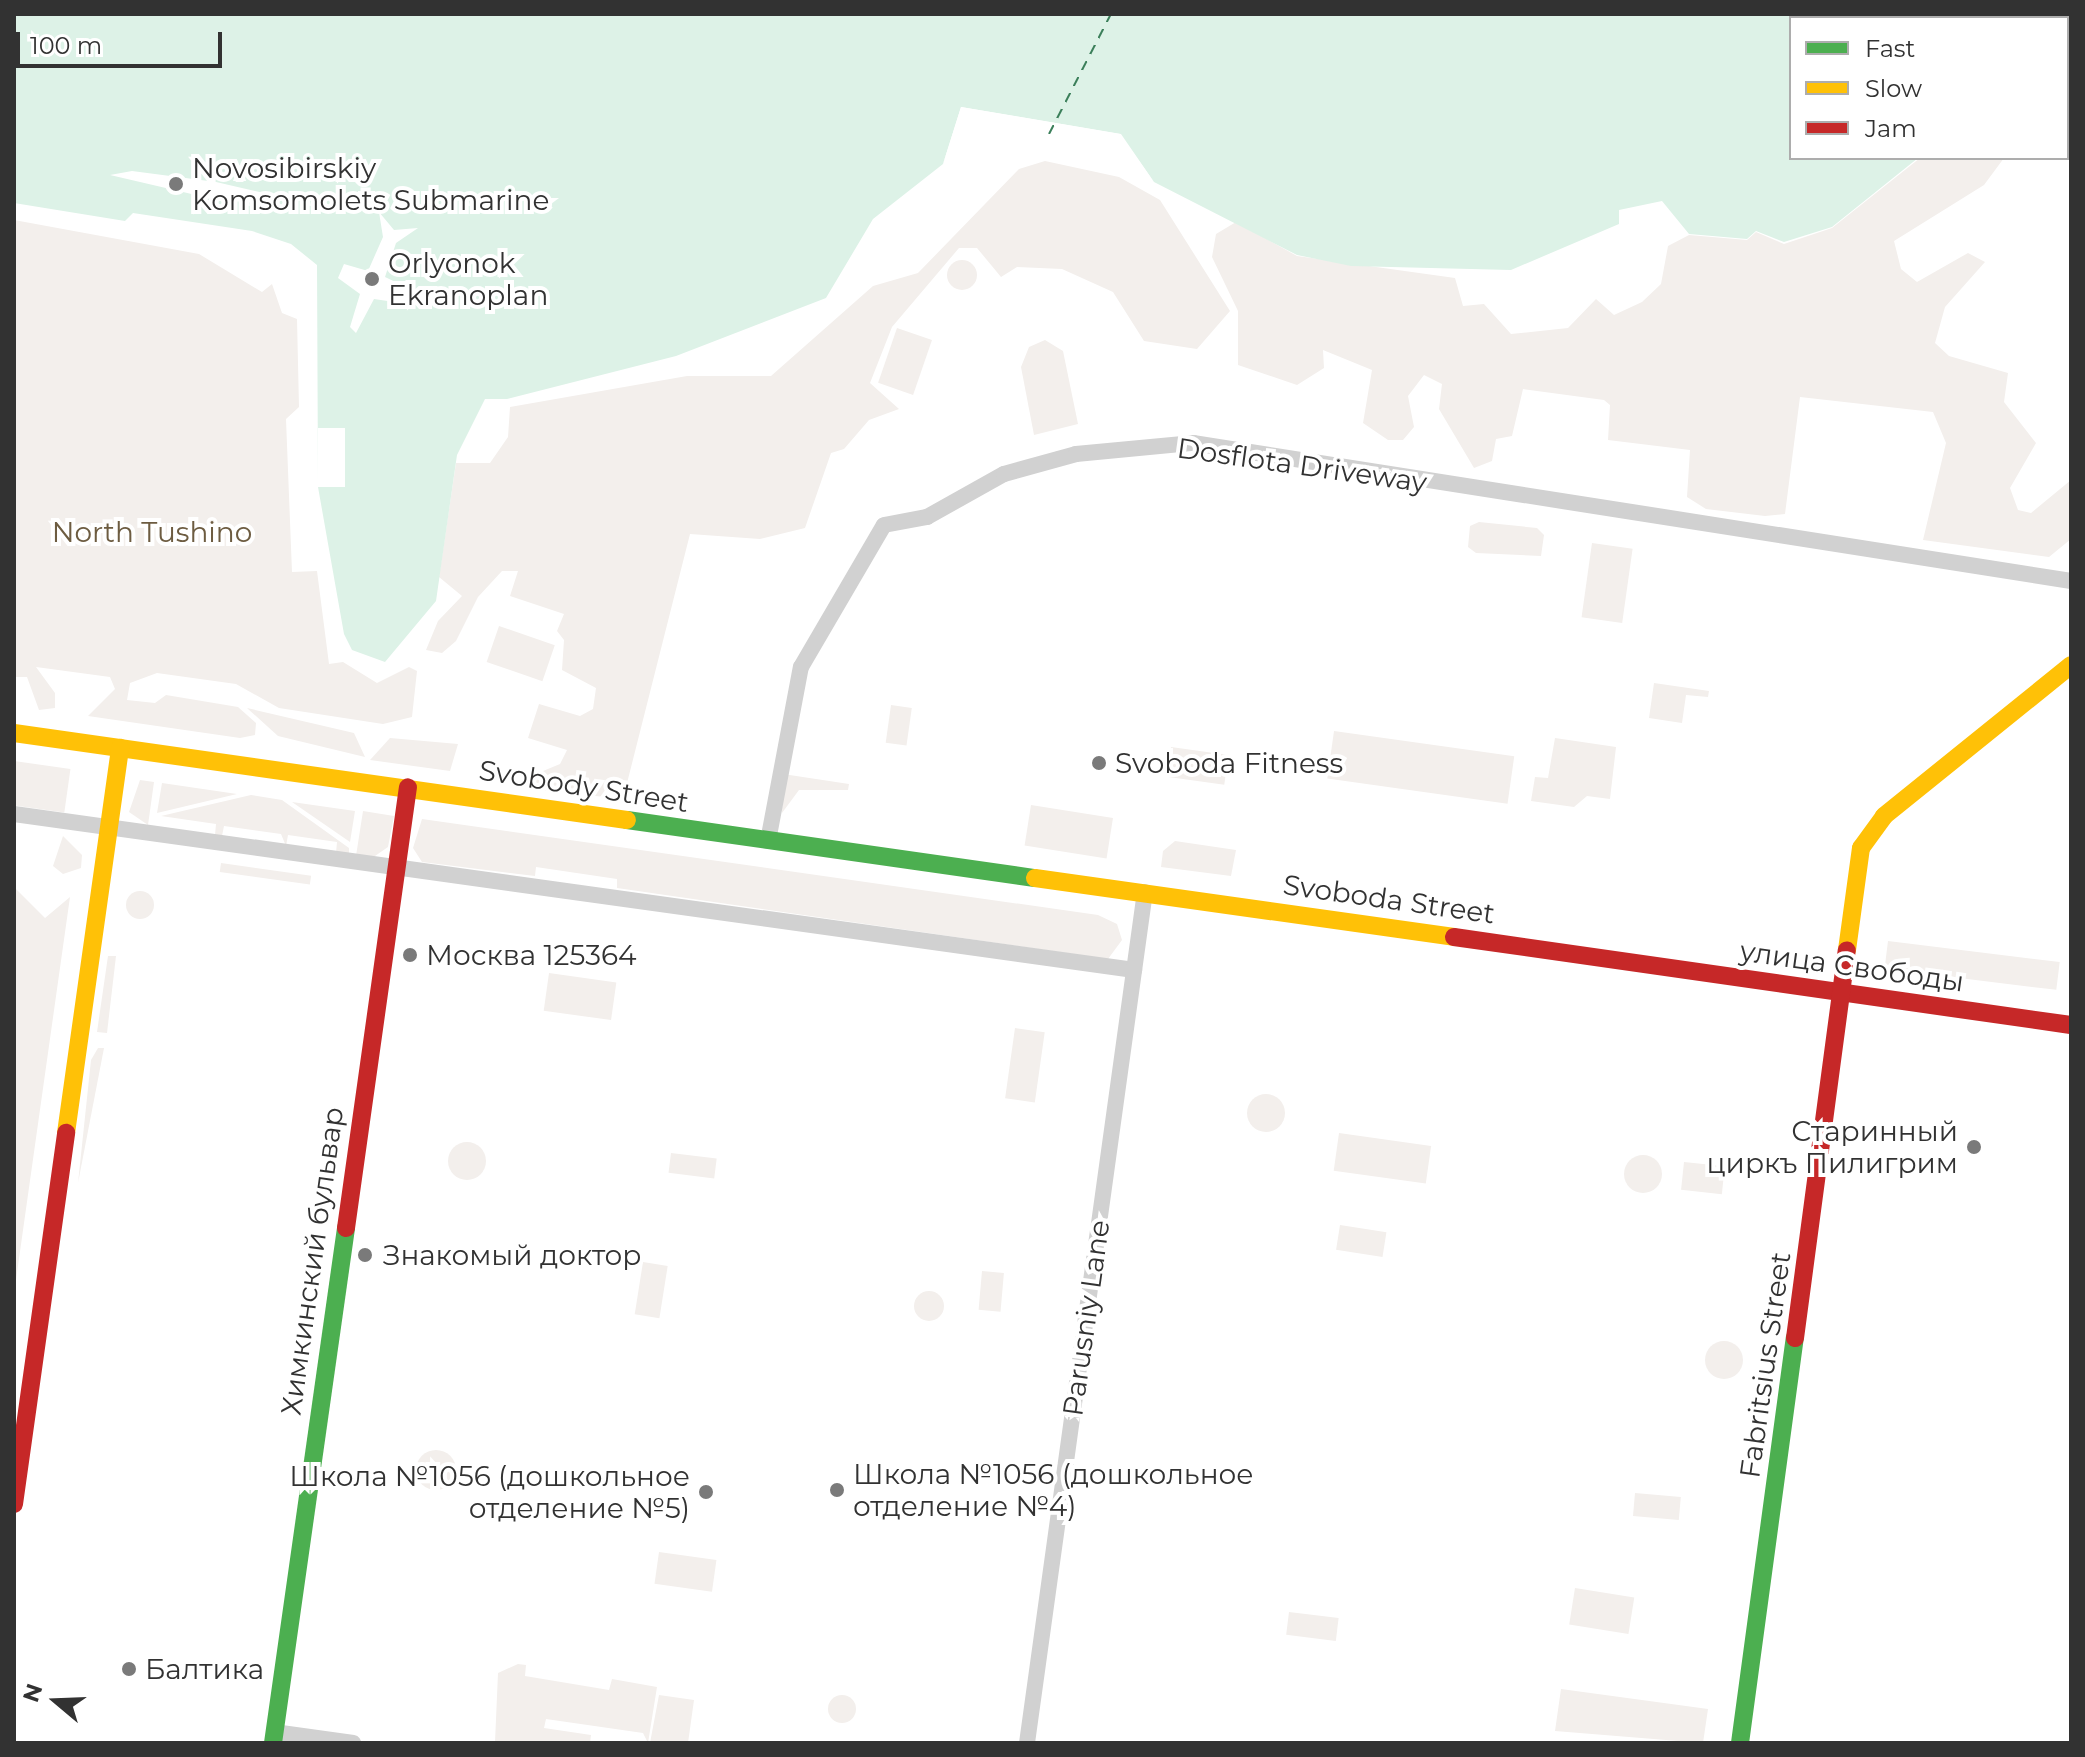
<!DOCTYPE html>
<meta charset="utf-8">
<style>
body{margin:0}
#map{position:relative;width:2085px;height:1757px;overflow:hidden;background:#fff;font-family:Montserrat,sans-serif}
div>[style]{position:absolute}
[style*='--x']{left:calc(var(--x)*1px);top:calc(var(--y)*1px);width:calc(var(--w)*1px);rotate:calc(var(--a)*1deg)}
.green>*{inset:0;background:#f3efec;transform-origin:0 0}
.round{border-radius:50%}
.water>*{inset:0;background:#ddf2e7}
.pier>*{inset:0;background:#fff;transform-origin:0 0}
.ferry>*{height:2px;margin-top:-1px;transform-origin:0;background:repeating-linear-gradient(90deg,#3b7f5a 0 10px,transparent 0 18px)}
.street>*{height:16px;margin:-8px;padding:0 8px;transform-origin:8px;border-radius:8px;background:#d1d1d1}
.fast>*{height:18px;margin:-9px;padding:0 9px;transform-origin:9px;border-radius:9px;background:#4caf50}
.slow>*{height:18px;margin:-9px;padding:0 9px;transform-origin:9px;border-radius:9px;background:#ffc107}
.jam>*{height:18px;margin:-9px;padding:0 9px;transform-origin:9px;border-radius:9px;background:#c62828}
.dots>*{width:22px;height:22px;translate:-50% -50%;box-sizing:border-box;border:4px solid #fff;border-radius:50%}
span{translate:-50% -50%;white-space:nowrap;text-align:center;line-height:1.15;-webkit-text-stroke:8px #fff;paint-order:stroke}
.poi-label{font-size:28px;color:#323232}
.left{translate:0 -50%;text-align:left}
.right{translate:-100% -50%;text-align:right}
.street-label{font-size:28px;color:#323232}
.park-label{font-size:28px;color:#6d5c41}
.frame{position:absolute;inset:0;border:16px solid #323232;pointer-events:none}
.legend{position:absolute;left:1789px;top:16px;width:280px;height:144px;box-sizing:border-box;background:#fff;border:2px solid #adadad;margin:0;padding:10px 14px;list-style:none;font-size:24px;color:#323232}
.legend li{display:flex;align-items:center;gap:16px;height:40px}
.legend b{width:40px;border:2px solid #adadad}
.north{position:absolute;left:16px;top:1661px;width:80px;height:80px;-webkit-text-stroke:6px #fff;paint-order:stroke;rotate:289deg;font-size:22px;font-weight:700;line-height:32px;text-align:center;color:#323232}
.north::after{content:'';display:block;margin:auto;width:28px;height:36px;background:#323232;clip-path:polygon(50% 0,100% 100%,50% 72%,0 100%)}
.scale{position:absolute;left:16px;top:32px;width:206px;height:36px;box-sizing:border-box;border:4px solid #323232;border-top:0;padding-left:10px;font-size:24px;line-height:28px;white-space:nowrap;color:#323232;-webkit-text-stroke:6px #fff;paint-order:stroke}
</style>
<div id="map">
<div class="green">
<i style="clip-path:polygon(1920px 158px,2004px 158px,1984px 185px,1894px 241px,1901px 269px,1917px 282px,1968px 253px,1985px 262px,1945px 307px,1935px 343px,1949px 356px,2008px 373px,2004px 402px,2036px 443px,2010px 488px,2018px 510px,2031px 513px,2071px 480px,2071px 539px,2049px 557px,1923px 540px,1946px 443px,1933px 412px,1800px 397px,1785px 514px,1765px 516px,1706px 509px,1687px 497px,1690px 450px,1608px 440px,1610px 405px,1604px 400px,1523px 389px,1512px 436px,1496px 439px,1492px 461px,1474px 468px,1439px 409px,1442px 384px,1424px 375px,1408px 396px,1414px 427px,1403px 440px,1388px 440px,1363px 423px,1372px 370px,1323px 350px,1324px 368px,1297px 385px,1238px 365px,1238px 311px,1212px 257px,1216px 234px,1236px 222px,1297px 256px,1455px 278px,1463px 306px,1484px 304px,1511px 334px,1568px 328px,1596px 299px,1614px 315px,1642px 302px,1661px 284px,1668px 246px,1689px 235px,1747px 240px,1756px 232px,1784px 244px,1832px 228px)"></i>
<i style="clip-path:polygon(1045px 161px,1119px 177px,1160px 200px,1230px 311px,1197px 349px,1144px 341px,1113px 292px,1062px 269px,1017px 267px,1001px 277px,977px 248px,959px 248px,892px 327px,870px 383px,899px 409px,869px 420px,844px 449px,831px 453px,805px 528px,760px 539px,690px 534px,623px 799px,532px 789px,531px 776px,560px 764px,567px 750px,528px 738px,539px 704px,580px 716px,593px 709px,596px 688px,562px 670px,564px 640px,557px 631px,564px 614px,510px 596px,518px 571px,502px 571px,478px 597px,456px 641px,442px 653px,426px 650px,438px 621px,462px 596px,439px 577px,456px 463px,490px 463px,508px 437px,510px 407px,687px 376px,771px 376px,873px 286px,918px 273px,1019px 169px)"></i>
<i style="clip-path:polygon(14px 220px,199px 254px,262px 292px,272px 284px,282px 313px,297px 319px,299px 407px,286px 419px,292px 572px,317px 571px,329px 664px,343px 662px,377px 683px,409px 667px,417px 671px,412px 717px,383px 724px,279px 708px,236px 684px,157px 673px,130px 683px,127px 700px,155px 703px,166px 695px,238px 707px,256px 723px,255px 735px,240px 738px,88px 716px,115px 689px,110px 677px,36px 667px,55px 693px,55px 708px,39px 710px,27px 677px,14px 677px)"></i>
<i class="round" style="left:947px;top:260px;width:30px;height:30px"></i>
<i style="left:897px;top:328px;width:37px;height:58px;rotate:19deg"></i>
<i style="clip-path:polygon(1045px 340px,1063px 351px,1078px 424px,1034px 435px,1021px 367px,1029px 347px)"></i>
<i style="clip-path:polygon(1479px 522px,1537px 528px,1544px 535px,1541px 556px,1476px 553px,1468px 547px,1470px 526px)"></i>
<i style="left:1592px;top:543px;width:41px;height:75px;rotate:8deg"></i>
<i style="left:499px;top:626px;width:59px;height:38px;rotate:19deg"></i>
<i style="clip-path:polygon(1654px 683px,1709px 691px,1708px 697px,1686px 695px,1682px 723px,1649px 718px)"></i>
<i style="left:891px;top:705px;width:21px;height:38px;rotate:8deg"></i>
<i style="clip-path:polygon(247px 708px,354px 733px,365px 757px,278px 736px)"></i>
<i style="left:1334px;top:731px;width:182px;height:48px;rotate:8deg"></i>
<i style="clip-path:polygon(390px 738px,458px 744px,450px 771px,370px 760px)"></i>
<i style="clip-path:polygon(1555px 738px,1616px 747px,1610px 799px,1587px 796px,1574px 807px,1531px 801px,1535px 777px,1548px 778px)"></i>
<i style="left:1171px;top:747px;width:58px;height:30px;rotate:8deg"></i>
<i style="left:14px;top:761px;width:57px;height:44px;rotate:8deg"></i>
<i style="clip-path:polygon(783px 774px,849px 784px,848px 790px,799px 790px,782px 813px)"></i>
<i style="clip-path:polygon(140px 780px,154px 782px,148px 825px,129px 812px)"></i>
<i style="clip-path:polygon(162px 783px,237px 794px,157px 813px)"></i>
<i style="clip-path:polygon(251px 795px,282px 800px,349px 848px,349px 855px,336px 853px,337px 842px,288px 835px,286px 846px,281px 834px,224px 826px,222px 836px,215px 835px,216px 824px,161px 816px)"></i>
<i style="clip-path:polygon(292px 802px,355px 811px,350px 842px)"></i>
<i style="left:1031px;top:805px;width:83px;height:41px;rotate:9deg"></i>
<i style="clip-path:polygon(363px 811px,394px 816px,388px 847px,375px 856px,356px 856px)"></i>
<i style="clip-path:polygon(422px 819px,1098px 915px,1117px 924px,1122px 940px,1108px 959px,617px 888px,617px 879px,536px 867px,535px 876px,422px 862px,413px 848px)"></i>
<i style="clip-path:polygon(63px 836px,82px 855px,81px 868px,63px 874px,53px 866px)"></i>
<i style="clip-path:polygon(1175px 841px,1236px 850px,1231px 876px,1161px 867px,1163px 851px)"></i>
<i style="left:221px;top:863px;width:91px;height:9px;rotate:8deg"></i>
<i style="clip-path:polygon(14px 887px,45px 918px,70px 897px,14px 1294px)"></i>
<i class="round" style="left:126px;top:891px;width:28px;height:28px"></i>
<i style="left:1888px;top:941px;width:173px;height:28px;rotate:7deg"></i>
<i style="clip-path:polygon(108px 956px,116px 956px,107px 1033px,97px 1032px)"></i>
<i style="left:549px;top:973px;width:68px;height:38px;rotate:8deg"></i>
<i style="left:1015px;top:1028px;width:30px;height:71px;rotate:8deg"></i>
<i style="clip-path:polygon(98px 1048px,104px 1048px,78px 1183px,91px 1060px)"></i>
<i class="round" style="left:1247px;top:1094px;width:38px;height:38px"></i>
<i style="left:1339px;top:1133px;width:93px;height:38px;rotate:8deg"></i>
<i class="round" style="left:448px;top:1142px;width:38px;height:38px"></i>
<i style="left:671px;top:1153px;width:46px;height:20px;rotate:7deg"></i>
<i class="round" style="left:1624px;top:1155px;width:38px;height:38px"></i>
<i style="left:1684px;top:1162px;width:41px;height:28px;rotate:6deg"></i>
<i style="left:1340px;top:1225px;width:47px;height:25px;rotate:9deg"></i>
<i style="left:643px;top:1262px;width:25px;height:53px;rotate:9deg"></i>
<i style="left:982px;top:1271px;width:22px;height:39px;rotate:5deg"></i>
<i class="round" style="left:914px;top:1291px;width:30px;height:30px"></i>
<i class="round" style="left:1705px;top:1341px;width:38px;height:38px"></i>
<i class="round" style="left:416px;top:1450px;width:40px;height:40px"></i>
<i style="left:1635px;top:1493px;width:46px;height:23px;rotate:5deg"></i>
<i style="left:659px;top:1552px;width:58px;height:32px;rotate:8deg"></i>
<i style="left:1575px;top:1588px;width:60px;height:37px;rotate:9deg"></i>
<i style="left:1289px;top:1612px;width:50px;height:23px;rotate:7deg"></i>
<i style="clip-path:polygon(518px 1664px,526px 1665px,525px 1676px,609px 1690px,612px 1679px,657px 1687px,648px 1743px,643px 1733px,546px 1719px,544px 1728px,591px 1735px,590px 1743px,495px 1742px,498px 1673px)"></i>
<i style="clip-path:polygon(1561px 1689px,1708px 1709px,1703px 1743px,1555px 1731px)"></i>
<i class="round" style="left:828px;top:1695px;width:28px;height:28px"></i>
<i style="clip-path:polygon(659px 1695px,694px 1700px,688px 1743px,650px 1743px)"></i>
</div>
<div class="water">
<i style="clip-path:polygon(evenodd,14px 14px,2071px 14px,2071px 37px,2067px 18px,1791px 18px,1791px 158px,1918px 158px,1832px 227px,1784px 242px,1756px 231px,1747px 239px,1689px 234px,1662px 201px,1619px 210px,1619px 224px,1511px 270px,1351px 266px,1297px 255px,1154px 182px,1120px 134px,961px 107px,943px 164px,873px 219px,826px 298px,676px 356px,507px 399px,485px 399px,457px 455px,436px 601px,385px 662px,352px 650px,344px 634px,318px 487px,317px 265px,291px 244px,252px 231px,133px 213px,125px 221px,14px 203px,14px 14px,132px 171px,216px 182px,286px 198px,265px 204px,213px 199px,110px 175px,132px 171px,14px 14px,379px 212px,394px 230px,418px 228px,396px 243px,385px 277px,406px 287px,401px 303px,374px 299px,356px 333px,350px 327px,360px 294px,338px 278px,344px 264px,368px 271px,383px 237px,379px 212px)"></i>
</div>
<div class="pier">
<i style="clip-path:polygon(961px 107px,1121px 134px,1154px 182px,1118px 137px,963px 111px,943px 164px)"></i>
<i style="left:318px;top:428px;width:27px;height:59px"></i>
</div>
<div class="ferry">
<i style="--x:1049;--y:134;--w:135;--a:-62.7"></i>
</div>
<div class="street">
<i style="--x:14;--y:814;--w:1131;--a:7.93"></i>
<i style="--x:768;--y:841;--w:177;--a:-79.3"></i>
<i style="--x:801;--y:667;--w:164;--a:-59.7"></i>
<i style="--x:884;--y:525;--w:44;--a:-10.5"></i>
<i style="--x:927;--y:517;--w:88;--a:-29.2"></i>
<i style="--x:1004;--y:474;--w:75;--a:-15.5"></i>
<i style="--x:1076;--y:454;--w:118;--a:-5.4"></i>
<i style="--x:1193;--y:443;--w:889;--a:8.93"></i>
<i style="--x:274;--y:1732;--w:80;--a:7.9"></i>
<i style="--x:1027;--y:1743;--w:859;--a:-82.11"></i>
</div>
<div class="fast">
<i style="--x:627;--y:820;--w:412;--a:8.1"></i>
<i style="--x:273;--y:1743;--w:520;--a:-81.93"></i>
<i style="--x:1740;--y:1743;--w:409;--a:-82.3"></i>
</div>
<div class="slow">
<i style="--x:14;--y:733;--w:619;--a:8.08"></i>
<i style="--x:1035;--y:878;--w:423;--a:8"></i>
<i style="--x:1847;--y:950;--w:103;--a:-82.2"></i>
<i style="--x:1861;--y:848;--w:39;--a:-54"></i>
<i style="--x:1884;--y:816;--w:240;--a:-38.9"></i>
<i style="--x:66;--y:1133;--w:389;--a:-82"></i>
</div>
<div class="jam">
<i style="--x:1454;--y:937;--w:623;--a:8.12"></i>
<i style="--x:346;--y:1228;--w:445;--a:-82"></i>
<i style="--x:1795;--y:1338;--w:391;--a:-82.4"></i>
<i style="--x:14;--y:1504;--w:375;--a:-82"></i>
</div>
<div class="dots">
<i style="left:176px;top:184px;background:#7a7a7a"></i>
<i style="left:372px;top:279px;background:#7a7a7a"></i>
<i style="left:1099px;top:763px;background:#7a7a7a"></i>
<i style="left:410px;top:955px;background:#7a7a7a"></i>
<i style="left:1974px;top:1147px;background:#7a7a7a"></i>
<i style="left:365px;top:1255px;background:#7a7a7a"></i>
<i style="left:837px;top:1490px;background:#7a7a7a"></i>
<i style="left:706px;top:1492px;background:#7a7a7a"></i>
<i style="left:129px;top:1669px;background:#7a7a7a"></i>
</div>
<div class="poi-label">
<span class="left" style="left:192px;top:184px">Novosibirskiy<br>Komsomolets Submarine</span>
<span class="left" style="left:388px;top:279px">Orlyonok<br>Ekranoplan</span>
<span class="left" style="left:1115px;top:763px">Svoboda Fitness</span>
<span class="left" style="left:426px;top:955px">Москва 125364</span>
<span class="right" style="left:1958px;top:1147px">Старинный<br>циркъ Пилигрим</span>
<span class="left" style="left:383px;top:1255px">Знакомый доктор</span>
<span class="left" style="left:853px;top:1490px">Школа №1056 (дошкольное<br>отделение №4)</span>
<span class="right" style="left:690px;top:1492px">Школа №1056 (дошкольное<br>отделение №5)</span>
<span class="left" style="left:145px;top:1669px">Балтика</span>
</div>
<div class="street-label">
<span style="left:1302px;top:465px;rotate:8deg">Dosflota Driveway</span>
<span style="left:584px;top:786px;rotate:9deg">Svobody Street</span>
<span style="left:1389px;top:899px;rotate:8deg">Svoboda Street</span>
<span style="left:1852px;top:966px;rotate:8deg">улица Свободы</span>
<span style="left:312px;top:1261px;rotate:-82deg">Химкинский бульвар</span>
<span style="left:1086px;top:1318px;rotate:-82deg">Parusniy Lane</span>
<span style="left:1765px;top:1365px;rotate:-82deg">Fabritsius Street</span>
</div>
<div class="park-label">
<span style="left:152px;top:532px">North Tushino</span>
</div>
<div class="frame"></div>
<ul class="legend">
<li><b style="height:10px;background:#4caf50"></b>Fast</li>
<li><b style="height:10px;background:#ffc107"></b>Slow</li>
<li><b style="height:10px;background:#c62828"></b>Jam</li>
</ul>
<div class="north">N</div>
<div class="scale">100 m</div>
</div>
